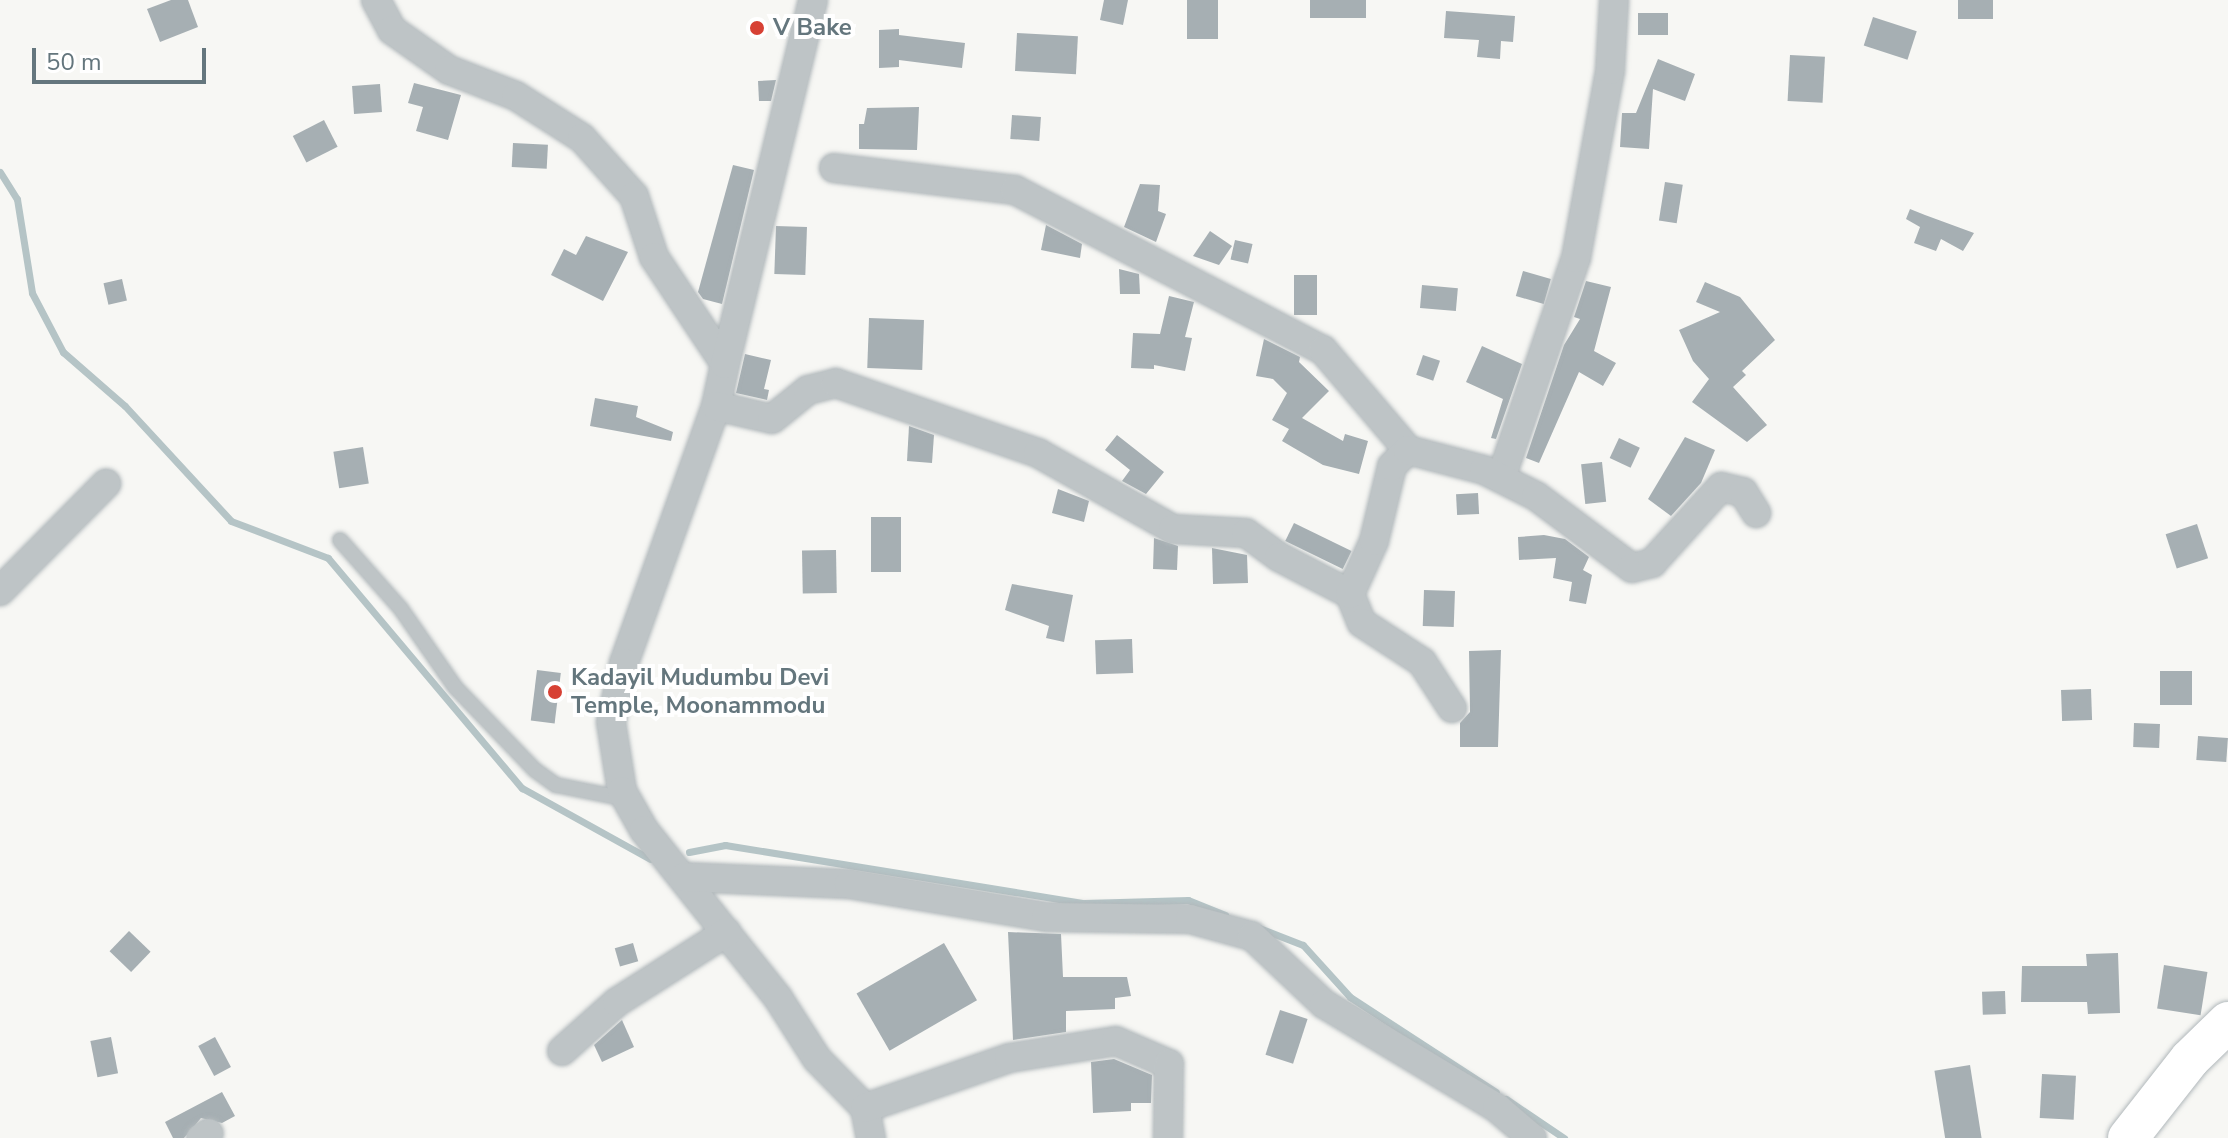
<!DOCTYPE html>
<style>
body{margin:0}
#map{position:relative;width:2228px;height:1138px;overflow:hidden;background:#f7f7f4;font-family:"Nunito Sans",sans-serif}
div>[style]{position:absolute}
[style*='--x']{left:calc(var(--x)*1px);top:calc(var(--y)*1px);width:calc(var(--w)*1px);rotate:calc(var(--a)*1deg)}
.stream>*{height:7px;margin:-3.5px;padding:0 3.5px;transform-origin:3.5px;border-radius:3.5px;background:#b5c4c6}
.building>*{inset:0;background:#a6afb3;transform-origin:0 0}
.roads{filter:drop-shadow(0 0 2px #b1b8bb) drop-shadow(0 0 2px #b1b8bb)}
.lane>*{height:14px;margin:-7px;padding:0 7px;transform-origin:7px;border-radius:7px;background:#bec4c6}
.street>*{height:28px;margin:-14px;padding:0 14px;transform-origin:14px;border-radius:14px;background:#bec4c6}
.secondary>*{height:40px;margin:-20px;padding:0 20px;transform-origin:20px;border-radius:20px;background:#fff}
.dots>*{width:22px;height:22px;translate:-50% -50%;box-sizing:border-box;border:4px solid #fff;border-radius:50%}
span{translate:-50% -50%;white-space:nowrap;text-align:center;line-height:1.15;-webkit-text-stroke:8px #fff;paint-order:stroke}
.poi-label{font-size:24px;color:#64767d;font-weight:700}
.left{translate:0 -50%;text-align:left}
.scale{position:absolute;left:32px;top:48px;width:174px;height:36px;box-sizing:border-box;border:4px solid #64767d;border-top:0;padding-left:10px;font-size:24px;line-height:28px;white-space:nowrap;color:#64767d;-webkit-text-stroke:6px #fff;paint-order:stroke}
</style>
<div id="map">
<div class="stream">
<i style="--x:0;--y:172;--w:32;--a:58"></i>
<i style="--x:17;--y:199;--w:95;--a:80.9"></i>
<i style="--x:32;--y:293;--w:67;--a:62.3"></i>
<i style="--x:63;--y:352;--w:82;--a:41.1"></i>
<i style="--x:125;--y:406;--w:156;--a:47.3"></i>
<i style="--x:231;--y:521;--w:104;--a:20.9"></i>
<i style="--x:328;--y:558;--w:301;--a:49.9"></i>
<i style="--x:522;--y:788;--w:146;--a:29"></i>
<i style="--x:689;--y:852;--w:37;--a:-11"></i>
<i style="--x:725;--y:845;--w:365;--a:9.2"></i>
<i style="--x:1085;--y:903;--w:103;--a:-1.7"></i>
<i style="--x:1188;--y:900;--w:40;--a:22"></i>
<i style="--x:1259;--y:928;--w:47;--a:21.1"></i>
<i style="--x:1303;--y:945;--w:70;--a:47.9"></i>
<i style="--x:1350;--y:997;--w:174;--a:33.1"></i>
<i style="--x:1506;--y:1099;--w:70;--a:33.9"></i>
</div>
<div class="building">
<i style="clip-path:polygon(171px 0,188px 0,198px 27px,160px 42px,147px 9px)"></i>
<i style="clip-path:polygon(1104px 0,1128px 0,1123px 25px,1100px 20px)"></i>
<i style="left:1187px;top:0;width:31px;height:39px"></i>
<i style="left:1310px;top:0;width:56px;height:18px"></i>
<i style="left:1958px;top:0;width:35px;height:19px"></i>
<i style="clip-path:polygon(1446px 11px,1515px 16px,1513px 42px,1501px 41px,1500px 59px,1477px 57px,1479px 40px,1444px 38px)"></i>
<i style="left:1638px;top:13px;width:30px;height:22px"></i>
<i style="left:1873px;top:17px;width:46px;height:30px;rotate:18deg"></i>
<i style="clip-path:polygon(899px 29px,899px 35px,965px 43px,962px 68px,899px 60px,899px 67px,879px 68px,879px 30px)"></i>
<i style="left:1017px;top:33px;width:61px;height:38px;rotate:3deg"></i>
<i style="left:1790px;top:55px;width:35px;height:46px;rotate:3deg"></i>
<i style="clip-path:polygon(1658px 59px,1695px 74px,1685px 101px,1653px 89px,1649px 149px,1620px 147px,1622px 113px,1636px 113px)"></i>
<i style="clip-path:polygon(776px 80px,771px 101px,759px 101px,758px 81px)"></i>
<i style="clip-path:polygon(414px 83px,461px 95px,448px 140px,416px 131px,423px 107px,408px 103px)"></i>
<i style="left:380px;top:84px;width:28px;height:28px;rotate:86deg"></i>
<i style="clip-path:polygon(919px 107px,917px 150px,859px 149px,859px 124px,864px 124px,867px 108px)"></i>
<i style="left:1012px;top:115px;width:29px;height:24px;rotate:4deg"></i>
<i style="left:324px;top:120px;width:30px;height:35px;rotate:63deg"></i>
<i style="left:513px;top:143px;width:35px;height:24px;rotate:3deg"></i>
<i style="clip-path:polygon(733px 165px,754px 170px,722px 304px,703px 299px,698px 292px)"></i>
<i style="left:1665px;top:182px;width:18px;height:39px;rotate:9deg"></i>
<i style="clip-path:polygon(1140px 184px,1160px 185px,1158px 211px,1166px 214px,1156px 242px,1124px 227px)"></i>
<i style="clip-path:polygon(1910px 209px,1925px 215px,1974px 233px,1963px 251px,1941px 239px,1936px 251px,1914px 243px,1920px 227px,1906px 219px)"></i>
<i style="clip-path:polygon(1046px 225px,1082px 244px,1080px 258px,1041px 250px)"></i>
<i style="left:776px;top:226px;width:31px;height:48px;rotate:2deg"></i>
<i style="clip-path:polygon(1210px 231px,1232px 246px,1219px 265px,1193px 256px)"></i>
<i style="clip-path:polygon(586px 236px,628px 252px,603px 301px,551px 275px,564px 249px,576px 255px)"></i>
<i style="left:1235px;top:240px;width:18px;height:20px;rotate:13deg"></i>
<i style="clip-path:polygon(1119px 269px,1139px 274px,1140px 294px,1120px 294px)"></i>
<i style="left:1523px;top:271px;width:29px;height:26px;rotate:16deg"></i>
<i style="left:1294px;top:275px;width:23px;height:40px"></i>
<i style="left:122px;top:279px;width:22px;height:19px;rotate:77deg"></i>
<i style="clip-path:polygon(1586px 281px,1611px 287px,1594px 351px,1616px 363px,1603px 386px,1579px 372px,1539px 463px,1526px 458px,1564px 345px,1580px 319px,1574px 317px)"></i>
<i style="clip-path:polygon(1705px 282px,1740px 297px,1775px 340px,1742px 371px,1746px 375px,1733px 387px,1767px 425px,1747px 442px,1692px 402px,1709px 379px,1693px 361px,1679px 330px,1720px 312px,1696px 302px)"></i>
<i style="left:1422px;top:285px;width:36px;height:23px;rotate:5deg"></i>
<i style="clip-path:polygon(1169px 296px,1194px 302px,1185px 337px,1192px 338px,1185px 371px,1154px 365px,1154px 369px,1131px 368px,1133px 333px,1160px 334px)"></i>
<i style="left:869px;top:318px;width:55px;height:50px;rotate:2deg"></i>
<i style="clip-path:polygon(1264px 339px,1300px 357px,1299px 362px,1329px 391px,1302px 418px,1343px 441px,1345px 434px,1368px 441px,1359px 474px,1323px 465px,1282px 441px,1289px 429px,1272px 420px,1287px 393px,1273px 379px,1256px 376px)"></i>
<i style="clip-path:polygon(1482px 346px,1522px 364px,1496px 439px,1491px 438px,1503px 399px,1466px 382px)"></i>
<i style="clip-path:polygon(745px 354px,771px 360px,764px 389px,769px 390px,767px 400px,736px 393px)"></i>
<i style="left:1423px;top:355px;width:18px;height:21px;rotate:19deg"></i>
<i style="clip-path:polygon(595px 398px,638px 406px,636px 417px,673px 432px,671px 441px,590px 426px)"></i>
<i style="clip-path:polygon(909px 426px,934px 435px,932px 463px,907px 461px)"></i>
<i style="clip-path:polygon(1117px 435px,1164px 472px,1146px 494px,1122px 481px,1130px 470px,1105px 450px)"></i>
<i style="clip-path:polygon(1685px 437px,1715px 450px,1701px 483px,1671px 516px,1648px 499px)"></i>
<i style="left:1619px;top:438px;width:23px;height:22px;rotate:25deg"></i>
<i style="left:363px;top:447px;width:37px;height:30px;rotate:81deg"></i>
<i style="left:1602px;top:462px;width:40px;height:21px;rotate:84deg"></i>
<i style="clip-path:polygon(1058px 489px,1089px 501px,1084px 522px,1052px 513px)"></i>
<i style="left:1478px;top:493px;width:21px;height:22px;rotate:87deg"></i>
<i style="left:901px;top:517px;width:55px;height:30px;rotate:90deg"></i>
<i style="left:1294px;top:523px;width:64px;height:20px;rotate:26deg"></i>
<i style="left:2197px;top:524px;width:36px;height:33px;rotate:72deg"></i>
<i style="clip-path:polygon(1544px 535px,1565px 539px,1589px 557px,1583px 570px,1592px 575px,1586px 604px,1569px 601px,1572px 582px,1553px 578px,1556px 558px,1519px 560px,1518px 537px)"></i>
<i style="clip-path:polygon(1154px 538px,1178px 546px,1177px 570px,1153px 569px)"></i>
<i style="clip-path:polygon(1212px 548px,1247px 555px,1248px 583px,1213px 584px)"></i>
<i style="left:836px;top:550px;width:43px;height:34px;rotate:89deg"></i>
<i style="clip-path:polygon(1012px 584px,1073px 595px,1064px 642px,1046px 638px,1049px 626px,1005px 610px)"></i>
<i style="left:1424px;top:590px;width:31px;height:36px;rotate:2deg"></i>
<i style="left:1132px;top:639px;width:34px;height:37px;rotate:88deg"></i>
<i style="clip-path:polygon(1501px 650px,1498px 747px,1460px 747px,1460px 723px,1470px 712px,1469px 651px)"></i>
<i style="left:537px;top:670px;width:24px;height:51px;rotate:7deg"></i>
<i style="left:2192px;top:671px;width:34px;height:32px;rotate:90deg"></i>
<i style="left:2091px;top:689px;width:31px;height:30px;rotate:88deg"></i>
<i style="left:2134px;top:723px;width:26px;height:24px;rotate:2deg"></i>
<i style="left:2198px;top:736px;width:30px;height:24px;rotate:4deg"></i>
<i style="left:129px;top:931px;width:30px;height:28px;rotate:44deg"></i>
<i style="clip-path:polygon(1008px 932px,1061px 934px,1063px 977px,1127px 977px,1131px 996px,1115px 998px,1115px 1009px,1066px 1011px,1066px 1032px,1013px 1040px)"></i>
<i style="left:633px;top:943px;width:19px;height:19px;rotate:74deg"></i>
<i style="left:944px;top:943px;width:66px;height:101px;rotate:60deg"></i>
<i style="clip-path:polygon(2118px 953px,2120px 1013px,2088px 1014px,2087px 1002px,2021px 1002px,2022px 966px,2087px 966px,2086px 954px)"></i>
<i style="left:2164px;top:965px;width:44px;height:44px;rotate:9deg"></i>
<i style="left:2005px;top:991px;width:23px;height:23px;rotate:88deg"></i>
<i style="left:1280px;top:1010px;width:29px;height:47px;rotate:18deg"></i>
<i style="clip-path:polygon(622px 1020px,634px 1047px,602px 1062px,594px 1045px)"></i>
<i style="left:111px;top:1037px;width:37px;height:21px;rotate:79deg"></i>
<i style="left:215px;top:1037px;width:34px;height:19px;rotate:62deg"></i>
<i style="clip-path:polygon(1114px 1059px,1152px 1075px,1151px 1103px,1131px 1103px,1131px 1111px,1093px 1113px,1091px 1062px)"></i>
<i style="left:1970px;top:1065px;width:74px;height:36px;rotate:81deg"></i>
<i style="left:2042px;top:1074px;width:34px;height:44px;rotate:3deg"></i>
<i style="clip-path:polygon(222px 1092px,235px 1116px,222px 1123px,201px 1118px,184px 1138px,173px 1138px,165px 1122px)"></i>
</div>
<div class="roads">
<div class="lane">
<i style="--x:340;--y:540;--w:92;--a:48.5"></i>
<i style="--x:401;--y:609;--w:95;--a:55.3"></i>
<i style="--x:455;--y:687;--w:115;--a:46.1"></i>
<i style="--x:535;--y:770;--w:26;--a:36"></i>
<i style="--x:556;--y:785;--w:71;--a:11.3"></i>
</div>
<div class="street">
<i style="--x:376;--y:0;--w:34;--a:62"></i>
<i style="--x:392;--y:30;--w:70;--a:35.1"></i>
<i style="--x:449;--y:70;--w:72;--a:21.2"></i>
<i style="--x:516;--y:96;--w:78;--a:32.5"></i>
<i style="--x:582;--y:138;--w:78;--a:48.1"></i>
<i style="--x:634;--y:196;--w:64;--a:71.8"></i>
<i style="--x:654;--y:257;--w:128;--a:56.4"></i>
<i style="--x:725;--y:364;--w:43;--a:102.1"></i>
<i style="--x:716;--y:406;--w:273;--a:109.7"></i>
<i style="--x:624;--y:663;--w:60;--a:102.4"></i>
<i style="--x:611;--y:722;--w:70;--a:80.9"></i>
<i style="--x:622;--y:791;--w:45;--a:60.6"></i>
<i style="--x:644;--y:830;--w:215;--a:51.4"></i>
<i style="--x:778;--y:998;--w:72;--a:57.4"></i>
<i style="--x:817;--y:1059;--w:69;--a:45.6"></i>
<i style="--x:865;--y:1108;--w:31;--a:79"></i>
<i style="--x:834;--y:168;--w:182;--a:6.9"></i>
<i style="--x:1015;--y:190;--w:347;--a:27.5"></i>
<i style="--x:1323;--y:350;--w:131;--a:49.6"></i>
<i style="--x:725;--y:364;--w:374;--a:-76.4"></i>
<i style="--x:716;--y:406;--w:57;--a:13.1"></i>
<i style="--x:772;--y:419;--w:46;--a:-38.9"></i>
<i style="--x:808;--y:390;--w:29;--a:-14"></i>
<i style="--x:836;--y:383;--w:214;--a:19.1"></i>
<i style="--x:1038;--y:453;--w:155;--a:29.4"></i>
<i style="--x:1173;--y:529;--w:73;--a:3.1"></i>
<i style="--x:1246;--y:533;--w:41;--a:36"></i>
<i style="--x:1279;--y:557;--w:80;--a:27.5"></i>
<i style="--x:1350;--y:594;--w:31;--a:68"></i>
<i style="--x:1362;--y:623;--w:72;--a:33"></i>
<i style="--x:1422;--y:662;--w:55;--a:56.9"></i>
<i style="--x:1501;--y:478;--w:232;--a:-71.2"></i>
<i style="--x:1576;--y:258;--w:191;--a:-79.7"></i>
<i style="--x:1610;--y:70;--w:70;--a:-86.7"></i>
<i style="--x:0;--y:591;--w:151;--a:-45.3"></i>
<i style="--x:1350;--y:594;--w:58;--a:-65.6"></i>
<i style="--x:1374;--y:541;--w:77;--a:-76.5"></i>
<i style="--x:1392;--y:466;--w:23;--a:-45"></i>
<i style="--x:1408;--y:450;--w:79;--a:14.7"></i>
<i style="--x:1484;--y:470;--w:58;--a:26.6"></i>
<i style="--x:1536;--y:496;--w:120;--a:36.9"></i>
<i style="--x:1632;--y:568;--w:21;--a:-14"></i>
<i style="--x:1652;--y:563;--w:103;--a:-47.8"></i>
<i style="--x:1721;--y:487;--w:23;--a:13"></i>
<i style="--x:1743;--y:492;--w:25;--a:58"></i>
<i style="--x:684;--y:877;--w:165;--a:2.4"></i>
<i style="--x:849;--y:884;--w:200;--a:9.5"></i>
<i style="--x:1046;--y:917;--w:144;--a:0.8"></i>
<i style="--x:1190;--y:919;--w:64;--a:15.3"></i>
<i style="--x:1252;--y:936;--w:99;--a:43.4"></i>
<i style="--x:1324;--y:1004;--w:202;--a:31"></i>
<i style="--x:1497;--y:1108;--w:46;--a:40.6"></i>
<i style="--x:562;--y:1051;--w:74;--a:-41.7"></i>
<i style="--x:617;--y:1002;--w:130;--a:-32.5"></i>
<i style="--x:865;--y:1108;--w:152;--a:-19.1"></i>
<i style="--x:1009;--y:1058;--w:108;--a:-9"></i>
<i style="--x:1116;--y:1041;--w:58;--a:23.5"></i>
<i style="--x:1169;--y:1064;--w:74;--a:90.8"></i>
<i style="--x:201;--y:1138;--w:9;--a:-32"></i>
</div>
<div class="secondary">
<i style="--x:2128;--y:1138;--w:100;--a:-51.9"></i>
<i style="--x:2190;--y:1059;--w:53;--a:-44.2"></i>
</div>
</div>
<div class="dots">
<i style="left:757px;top:28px;background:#d74134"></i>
<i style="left:555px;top:692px;background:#d74134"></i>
</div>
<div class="poi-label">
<span class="left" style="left:773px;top:28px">V Bake</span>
<span class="left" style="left:571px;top:692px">Kadayil Mudumbu Devi<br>Temple, Moonammodu</span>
</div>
<div class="scale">50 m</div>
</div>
